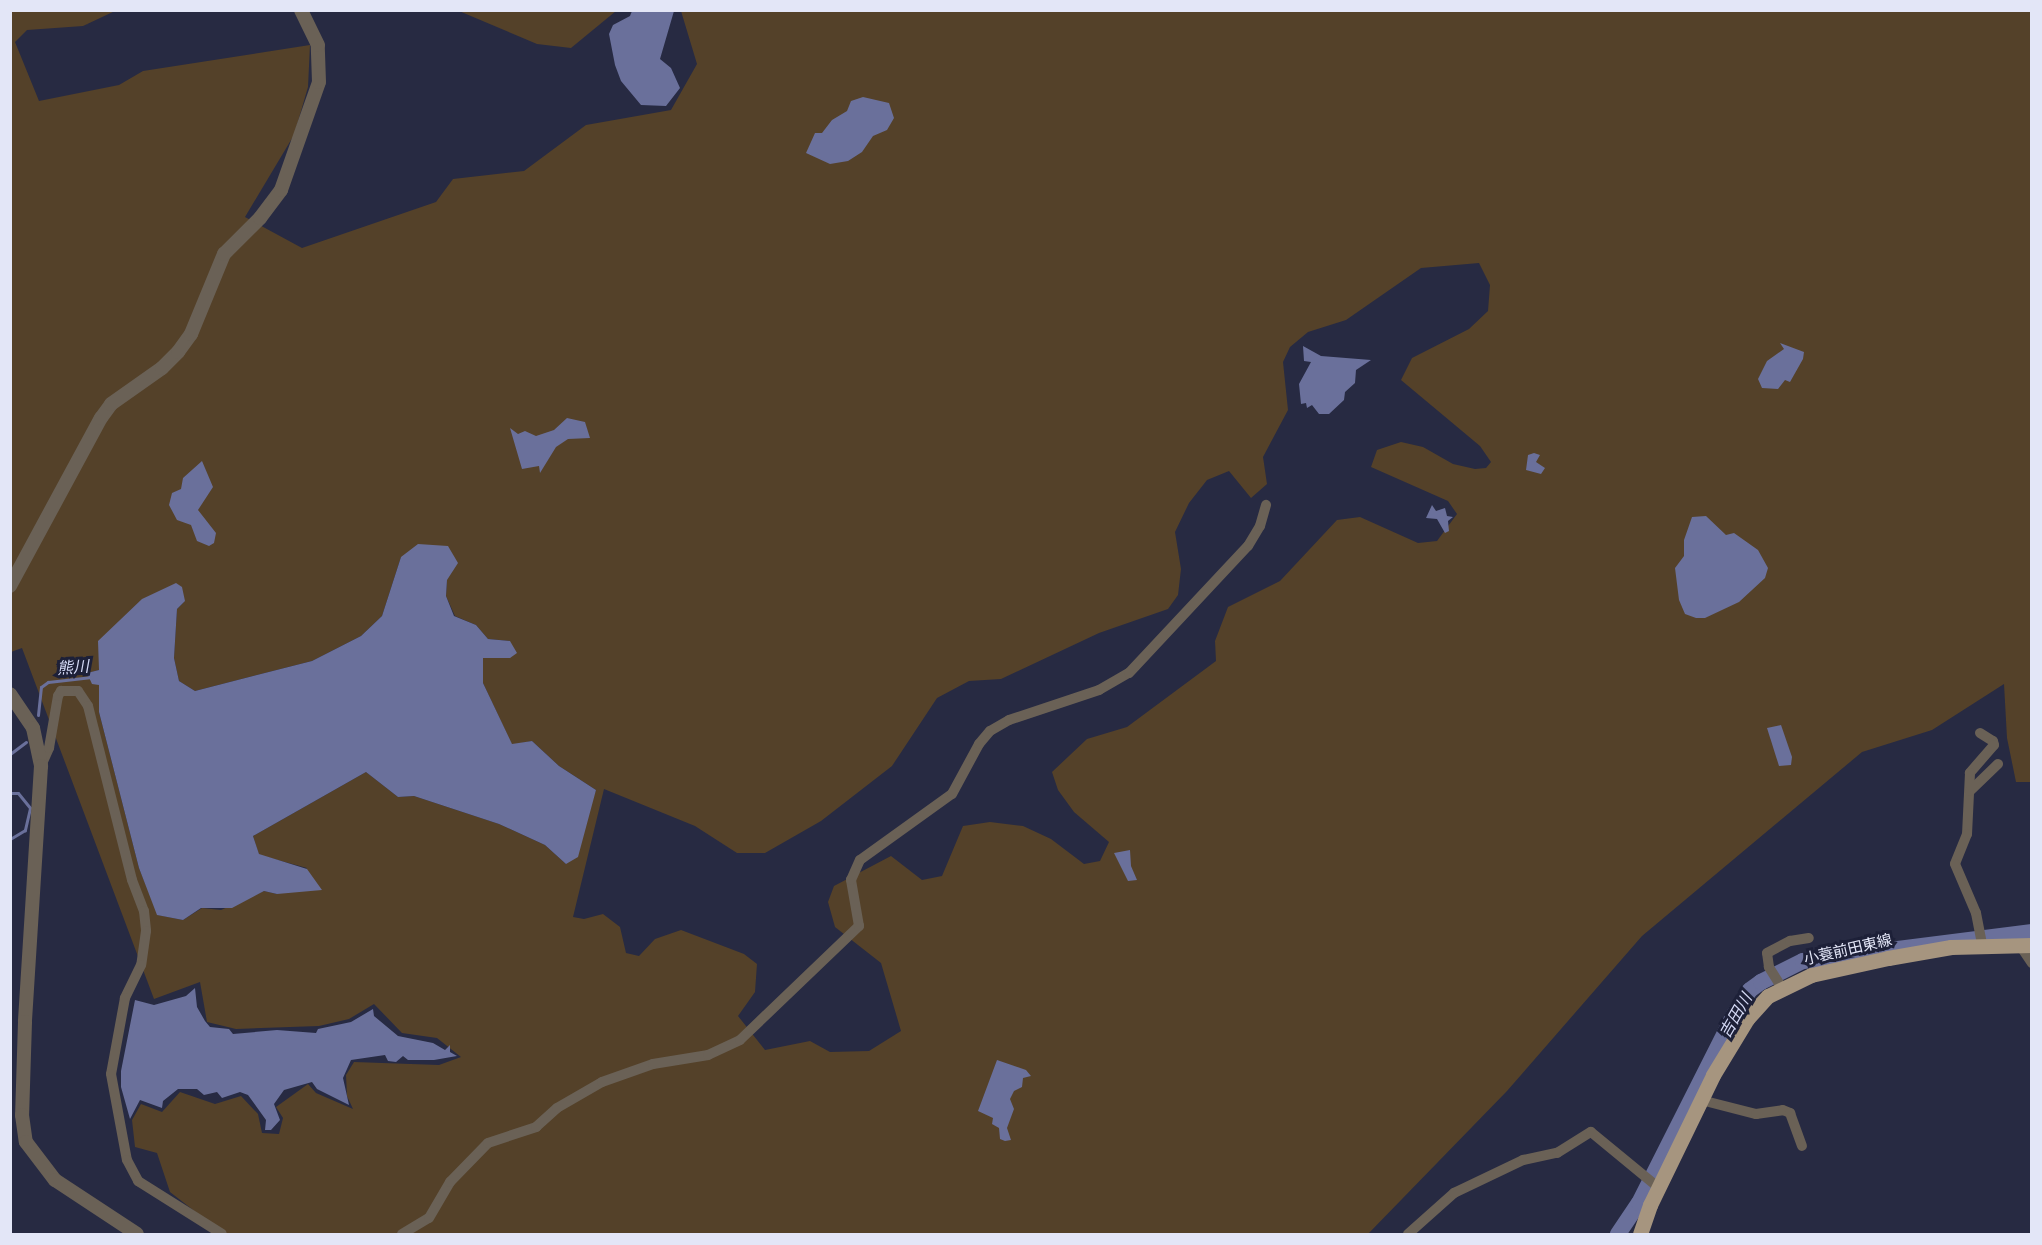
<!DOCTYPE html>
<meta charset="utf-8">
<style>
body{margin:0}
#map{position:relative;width:2042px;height:1245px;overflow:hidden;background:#272a42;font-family:"Work Sans","Noto Sans JP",sans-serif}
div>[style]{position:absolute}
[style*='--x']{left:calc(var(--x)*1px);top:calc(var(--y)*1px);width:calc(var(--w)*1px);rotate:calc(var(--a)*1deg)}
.green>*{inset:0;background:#544129}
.water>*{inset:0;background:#6a709b}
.stream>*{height:3px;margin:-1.5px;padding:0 1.5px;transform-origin:1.5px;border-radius:1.5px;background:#6a709b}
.river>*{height:16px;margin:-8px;padding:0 8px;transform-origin:8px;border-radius:8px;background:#6a709b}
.minor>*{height:10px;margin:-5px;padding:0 5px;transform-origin:5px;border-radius:5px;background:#6a6156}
.tertiary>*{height:14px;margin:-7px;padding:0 7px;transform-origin:7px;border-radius:7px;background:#6a6156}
.primary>*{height:15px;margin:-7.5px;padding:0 7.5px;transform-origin:7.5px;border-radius:7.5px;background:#a6957f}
span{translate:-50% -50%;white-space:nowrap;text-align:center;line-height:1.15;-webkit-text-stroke:6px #1d2038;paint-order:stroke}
.street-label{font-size:15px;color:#e3e6f7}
.water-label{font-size:16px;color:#d4d9f5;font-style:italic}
.frame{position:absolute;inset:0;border:12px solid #e3e6f7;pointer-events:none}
</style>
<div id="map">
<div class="green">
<i style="clip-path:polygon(evenodd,11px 11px,115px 11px,83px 26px,27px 30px,15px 42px,39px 101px,119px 85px,143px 71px,310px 45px,308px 87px,294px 135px,245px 217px,302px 248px,436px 202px,453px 179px,524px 171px,586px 125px,671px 110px,697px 64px,681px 11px,2031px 11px,2031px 782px,2016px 782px,2007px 738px,2004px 684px,1932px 730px,1862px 752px,1642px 936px,1507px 1091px,1368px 1234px,224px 1234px,170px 1192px,157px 1153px,135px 1147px,132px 1120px,141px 1104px,162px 1112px,180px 1092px,215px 1104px,241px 1096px,258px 1114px,262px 1133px,279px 1134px,283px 1118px,276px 1107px,308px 1084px,316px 1093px,353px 1109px,347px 1096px,346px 1075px,354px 1062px,439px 1065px,461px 1057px,437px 1038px,402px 1033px,374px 1004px,349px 1019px,319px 1026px,236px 1029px,207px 1022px,200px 982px,154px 999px,22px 648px,11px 652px,11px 11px,1479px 263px,1490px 285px,1488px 311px,1469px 329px,1412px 358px,1401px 380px,1480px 446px,1491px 462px,1486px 468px,1475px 469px,1453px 464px,1423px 447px,1401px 442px,1377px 450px,1371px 467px,1448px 501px,1457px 514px,1437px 541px,1418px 543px,1360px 517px,1337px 520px,1280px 581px,1228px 607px,1215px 641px,1216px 661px,1127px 727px,1087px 739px,1052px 772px,1058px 790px,1074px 812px,1109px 842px,1100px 861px,1084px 864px,1051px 839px,1023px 826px,990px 822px,963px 826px,942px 876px,922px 880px,891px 856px,834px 886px,828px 902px,835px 927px,881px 963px,901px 1031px,869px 1051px,830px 1052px,810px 1041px,765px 1050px,738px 1016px,755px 992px,757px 964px,744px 954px,681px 930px,655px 939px,639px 956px,626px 953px,620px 927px,603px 914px,584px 919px,573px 917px,604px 789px,695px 826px,737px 853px,765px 853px,821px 821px,892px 766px,937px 698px,969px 681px,1001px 679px,1099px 633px,1168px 609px,1178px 595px,1181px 569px,1175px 532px,1189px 503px,1207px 480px,1229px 471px,1251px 498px,1267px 484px,1263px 457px,1288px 410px,1283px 362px,1290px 347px,1308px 332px,1346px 320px,1421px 268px,1479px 263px,11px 11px,401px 557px,447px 580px,446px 596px,455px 616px,476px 625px,488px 639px,510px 641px,510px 658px,483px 658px,483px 683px,512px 745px,532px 741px,559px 766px,596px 790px,566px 864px,545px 845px,499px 824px,414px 796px,398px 797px,366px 772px,253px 836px,259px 855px,307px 868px,277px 894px,264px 891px,221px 910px,202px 908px,183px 920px,158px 915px,139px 868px,99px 712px,99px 685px,88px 673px,99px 670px,185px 601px,177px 609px,174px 658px,179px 681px,195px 691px,312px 661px,361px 636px,382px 616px,401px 557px)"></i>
<i style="clip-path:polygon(459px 11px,616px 10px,616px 11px,571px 48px,537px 44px)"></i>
</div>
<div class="water">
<i style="clip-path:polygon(632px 11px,674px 11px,660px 59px,671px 68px,680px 88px,666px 106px,641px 105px,621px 81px,615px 65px,609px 34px,613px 25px,630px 16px)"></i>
<i style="clip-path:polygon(863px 97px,889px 103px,894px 118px,887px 130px,873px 136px,862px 152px,848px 161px,830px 164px,806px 153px,815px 133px,822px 133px,832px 120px,847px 111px,851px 101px)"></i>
<i style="clip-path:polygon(1780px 343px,1804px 352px,1803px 359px,1790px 382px,1785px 380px,1778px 389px,1762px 388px,1758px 379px,1767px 361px,1784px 349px)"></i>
<i style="clip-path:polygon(1303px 346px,1321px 356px,1371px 360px,1356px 370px,1355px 383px,1345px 392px,1344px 400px,1329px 414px,1319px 414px,1312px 405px,1307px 408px,1306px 403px,1301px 404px,1299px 384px,1311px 362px,1304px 361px)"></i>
<i style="clip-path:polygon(567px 418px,585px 422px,590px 438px,568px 439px,556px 447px,540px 473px,539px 466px,522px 469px,510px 428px,518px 434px,525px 431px,536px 436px,554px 430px)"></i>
<i style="clip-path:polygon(1534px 453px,1540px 455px,1536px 462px,1545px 468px,1541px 474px,1526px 470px,1528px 455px)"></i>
<i style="clip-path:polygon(202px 461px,213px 487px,198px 510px,216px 533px,214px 543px,209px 546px,197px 541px,191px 525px,177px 520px,169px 505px,172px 493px,181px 489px,183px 478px)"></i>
<i style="clip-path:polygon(1432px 505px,1436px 511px,1445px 508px,1447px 516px,1453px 517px,1448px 521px,1449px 531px,1445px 533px,1437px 519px,1426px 518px)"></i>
<i style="clip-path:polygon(1706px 516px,1726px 535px,1734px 533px,1758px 550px,1768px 568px,1765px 578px,1739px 602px,1705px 618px,1696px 618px,1685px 614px,1679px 600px,1675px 568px,1684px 556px,1684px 540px,1692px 517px)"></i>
<i style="clip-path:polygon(418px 544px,448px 546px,458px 563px,447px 580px,446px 596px,454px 616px,476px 625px,488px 639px,510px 641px,517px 653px,510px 658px,483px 658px,483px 683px,512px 744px,532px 741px,559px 766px,596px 790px,578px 857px,566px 864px,545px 845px,499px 824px,414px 796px,398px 797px,366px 772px,253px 836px,259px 854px,307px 869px,322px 890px,277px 894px,264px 891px,232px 908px,201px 908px,183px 920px,157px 915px,139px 868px,99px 712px,99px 685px,92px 684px,87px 673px,99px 670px,98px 641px,142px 599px,176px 583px,182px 587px,185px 601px,177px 609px,174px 658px,179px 681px,195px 691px,312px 661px,361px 636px,382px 616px,401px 557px)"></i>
<i style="clip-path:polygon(1781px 725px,1792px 757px,1791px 765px,1779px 766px,1767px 728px)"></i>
<i style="clip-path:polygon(1130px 850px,1131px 866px,1137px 880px,1128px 881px,1114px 853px)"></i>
<i style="clip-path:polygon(195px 988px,197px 1007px,205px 1021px,210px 1027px,229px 1029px,233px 1034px,277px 1030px,316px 1033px,318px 1029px,351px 1022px,373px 1009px,374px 1016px,398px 1036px,433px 1043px,445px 1050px,450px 1045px,450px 1052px,457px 1056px,434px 1060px,408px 1060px,403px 1056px,396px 1062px,388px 1061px,385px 1055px,351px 1060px,343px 1078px,349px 1105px,317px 1089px,312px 1082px,284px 1090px,274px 1104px,280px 1120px,271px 1130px,265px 1130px,266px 1120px,248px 1095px,240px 1092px,222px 1098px,217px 1092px,204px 1095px,197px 1089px,178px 1089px,163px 1101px,162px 1108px,140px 1100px,130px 1119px,121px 1087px,121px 1071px,135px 1000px,154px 1005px,186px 996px)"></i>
<i style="clip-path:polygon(997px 1060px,1026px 1070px,1031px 1076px,1023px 1078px,1022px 1087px,1014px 1091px,1010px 1099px,1014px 1109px,1007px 1128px,1011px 1140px,1005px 1141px,1000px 1139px,999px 1128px,992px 1124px,993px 1118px,978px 1111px)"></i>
</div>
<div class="stream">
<i style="--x:38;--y:715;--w:28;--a:-84"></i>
<i style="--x:41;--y:687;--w:9;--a:-36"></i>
<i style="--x:48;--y:682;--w:44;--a:-6.5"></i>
<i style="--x:10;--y:754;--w:20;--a:-37"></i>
<i style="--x:10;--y:793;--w:8;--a:0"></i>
<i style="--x:18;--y:793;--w:19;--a:51"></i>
<i style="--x:30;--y:808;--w:23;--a:103"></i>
<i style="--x:25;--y:830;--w:17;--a:149"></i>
</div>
<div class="river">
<i style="--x:1618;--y:1234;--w:37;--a:-56"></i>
<i style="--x:1639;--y:1203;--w:213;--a:-63.2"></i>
<i style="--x:1735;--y:1013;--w:27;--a:-57"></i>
<i style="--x:1750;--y:990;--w:14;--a:-36"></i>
<i style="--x:1761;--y:982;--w:47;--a:-26.6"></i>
<i style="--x:1803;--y:961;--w:231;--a:-7.2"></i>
</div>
<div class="minor">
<i style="--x:1980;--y:733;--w:15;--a:32"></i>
<i style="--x:1993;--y:741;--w:4;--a:76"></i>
<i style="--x:1994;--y:745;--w:37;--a:131"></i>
<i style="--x:1970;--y:773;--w:61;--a:92.8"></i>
<i style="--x:1967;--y:834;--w:32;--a:112"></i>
<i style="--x:1955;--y:864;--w:53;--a:66.8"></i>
<i style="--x:1976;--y:913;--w:32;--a:79"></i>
<i style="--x:41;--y:766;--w:20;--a:-66"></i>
<i style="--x:49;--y:748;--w:53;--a:-80.2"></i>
<i style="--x:58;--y:696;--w:6;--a:-59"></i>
<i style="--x:61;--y:691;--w:17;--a:0"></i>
<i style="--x:78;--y:691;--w:18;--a:56"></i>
<i style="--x:88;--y:706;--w:179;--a:75.8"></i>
<i style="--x:132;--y:880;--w:33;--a:69"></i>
<i style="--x:144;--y:911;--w:20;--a:84"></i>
<i style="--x:146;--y:931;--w:34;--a:98"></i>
<i style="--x:141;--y:965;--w:37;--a:116"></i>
<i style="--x:125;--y:998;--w:77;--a:100.4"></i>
<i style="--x:111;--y:1074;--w:87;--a:79.5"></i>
<i style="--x:127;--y:1160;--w:24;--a:62"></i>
<i style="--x:138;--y:1181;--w:99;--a:32.2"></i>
<i style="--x:1970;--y:791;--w:39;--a:-44"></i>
<i style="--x:2019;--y:944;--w:23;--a:56"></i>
<i style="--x:1782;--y:988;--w:25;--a:-122"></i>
<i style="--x:1769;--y:967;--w:14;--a:-98"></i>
<i style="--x:1767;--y:953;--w:26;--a:-28"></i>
<i style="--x:1790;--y:941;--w:19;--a:-9"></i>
<i style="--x:1701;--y:1100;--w:57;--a:14.3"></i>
<i style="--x:1756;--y:1114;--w:27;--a:-8"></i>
<i style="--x:1783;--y:1110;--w:8;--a:23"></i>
<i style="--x:1790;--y:1113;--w:35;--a:70"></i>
<i style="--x:402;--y:1234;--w:31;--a:-31"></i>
<i style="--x:429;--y:1218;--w:42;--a:-59.7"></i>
<i style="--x:450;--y:1182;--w:54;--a:-45.7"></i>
<i style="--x:488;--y:1143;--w:51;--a:-18.4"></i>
<i style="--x:536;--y:1127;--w:28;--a:-42"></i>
<i style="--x:557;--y:1108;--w:52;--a:-30"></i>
<i style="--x:602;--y:1082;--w:54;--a:-19.4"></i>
<i style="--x:653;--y:1064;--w:56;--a:-9.3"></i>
<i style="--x:708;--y:1055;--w:35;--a:-25"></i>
<i style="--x:740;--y:1040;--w:165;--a:-43.8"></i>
<i style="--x:859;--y:926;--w:47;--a:-99.9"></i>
<i style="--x:851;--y:880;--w:22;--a:-66"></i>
<i style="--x:860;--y:860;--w:113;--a:-35.7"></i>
<i style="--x:952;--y:794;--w:57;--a:-61.6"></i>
<i style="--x:979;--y:744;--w:17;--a:-50"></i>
<i style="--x:990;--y:731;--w:22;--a:-30"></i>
<i style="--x:1009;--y:720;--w:95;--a:-18.4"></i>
<i style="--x:1099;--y:690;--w:34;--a:-30"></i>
<i style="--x:1129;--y:673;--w:174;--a:-46.9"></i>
<i style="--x:1248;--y:546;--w:23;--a:-59"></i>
<i style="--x:1260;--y:526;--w:22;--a:-74"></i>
<i style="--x:1408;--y:1234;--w:62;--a:-41.7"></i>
<i style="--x:1454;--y:1193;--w:76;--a:-25.6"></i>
<i style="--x:1523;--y:1160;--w:35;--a:-12"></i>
<i style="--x:1557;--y:1153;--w:40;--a:-32"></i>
<i style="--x:1591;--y:1132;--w:88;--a:39.5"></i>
</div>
<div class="tertiary">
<i style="--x:10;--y:586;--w:191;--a:-61.6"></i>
<i style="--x:101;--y:418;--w:17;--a:-54"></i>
<i style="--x:111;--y:404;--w:62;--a:-35.2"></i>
<i style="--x:162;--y:368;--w:23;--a:-45"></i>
<i style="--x:178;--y:352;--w:22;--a:-54"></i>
<i style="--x:191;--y:334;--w:87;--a:-67.6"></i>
<i style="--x:224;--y:254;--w:51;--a:-45"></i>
<i style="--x:260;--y:218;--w:35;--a:-53"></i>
<i style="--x:281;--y:190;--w:114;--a:-70.6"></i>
<i style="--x:319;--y:82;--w:37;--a:-92"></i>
<i style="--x:318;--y:45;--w:39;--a:-116"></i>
<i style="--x:10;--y:694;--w:41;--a:55.9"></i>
<i style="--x:33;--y:728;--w:39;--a:78"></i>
<i style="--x:41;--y:766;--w:256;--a:93.6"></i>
<i style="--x:25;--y:1022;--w:93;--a:91.8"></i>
<i style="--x:22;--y:1115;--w:27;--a:82"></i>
<i style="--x:26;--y:1142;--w:48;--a:52.7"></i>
<i style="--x:55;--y:1180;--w:98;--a:33.4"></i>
</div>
<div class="primary">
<i style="--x:1640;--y:1234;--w:31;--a:-71"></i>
<i style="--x:1650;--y:1205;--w:144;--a:-64.1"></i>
<i style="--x:1713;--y:1075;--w:66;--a:-58.7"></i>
<i style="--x:1747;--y:1019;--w:31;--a:-48"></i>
<i style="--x:1768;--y:996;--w:48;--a:-26"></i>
<i style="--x:1811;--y:975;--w:79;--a:-12.4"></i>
<i style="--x:1888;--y:958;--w:64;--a:-9.9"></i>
<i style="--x:1951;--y:947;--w:81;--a:-1.4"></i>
</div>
<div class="street-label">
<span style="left:1848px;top:950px;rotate:-13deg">小蓑前田東線</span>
</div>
<div class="water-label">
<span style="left:73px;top:668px;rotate:-4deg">熊川</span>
<span style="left:1736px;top:1016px;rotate:-60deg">吉田川</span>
</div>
<div class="frame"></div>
</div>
